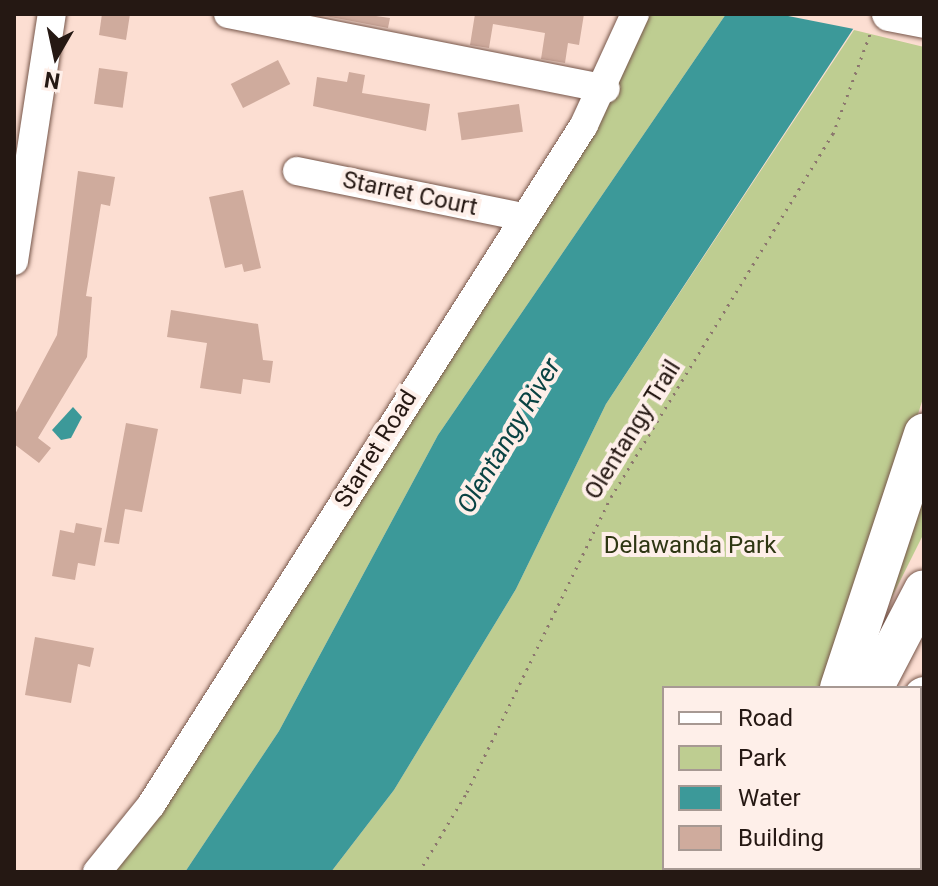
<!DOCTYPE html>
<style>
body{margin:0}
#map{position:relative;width:938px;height:886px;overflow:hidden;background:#fcded2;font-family:Roboto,sans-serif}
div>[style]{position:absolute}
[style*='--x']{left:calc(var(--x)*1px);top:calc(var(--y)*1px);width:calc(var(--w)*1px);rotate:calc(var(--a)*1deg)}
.green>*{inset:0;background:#becd91}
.water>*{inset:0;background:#3c9999}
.pier>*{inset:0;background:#fcded2}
.building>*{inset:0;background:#cfab9d;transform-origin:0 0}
.path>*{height:3px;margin-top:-1.5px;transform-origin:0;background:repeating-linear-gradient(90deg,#8c776e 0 2px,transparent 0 8px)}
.roads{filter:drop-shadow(0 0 2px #76564a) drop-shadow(0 0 2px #76564a)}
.minor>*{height:28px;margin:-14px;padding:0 14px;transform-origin:14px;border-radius:14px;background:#fff}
.major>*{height:34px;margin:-17px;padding:0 17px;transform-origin:17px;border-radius:17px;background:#fff}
.highway>*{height:40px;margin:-20px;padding:0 20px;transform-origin:20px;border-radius:20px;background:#fff}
span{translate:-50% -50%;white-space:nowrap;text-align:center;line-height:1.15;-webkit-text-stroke:8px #feefe9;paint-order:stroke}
.street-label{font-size:24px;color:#251813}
.park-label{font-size:24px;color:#2e3613}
.water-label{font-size:26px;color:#094343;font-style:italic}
.frame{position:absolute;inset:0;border:16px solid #251813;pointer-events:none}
.legend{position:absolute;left:662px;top:686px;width:260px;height:184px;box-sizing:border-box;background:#feefe9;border:2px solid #a79993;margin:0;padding:10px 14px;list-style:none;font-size:24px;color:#251813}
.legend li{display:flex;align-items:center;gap:16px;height:40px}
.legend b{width:40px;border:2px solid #a79993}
.north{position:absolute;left:16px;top:16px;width:80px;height:80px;-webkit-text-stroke:6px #feefe9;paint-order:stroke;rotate:189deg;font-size:22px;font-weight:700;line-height:32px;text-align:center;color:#251813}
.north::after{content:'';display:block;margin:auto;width:28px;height:36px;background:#251813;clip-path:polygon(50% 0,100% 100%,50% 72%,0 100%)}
</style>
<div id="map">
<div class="green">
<i style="clip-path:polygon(642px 14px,726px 14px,438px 435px,279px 731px,185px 872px,96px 872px)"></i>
<i style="clip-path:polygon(854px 30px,924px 47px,924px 395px,854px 619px,822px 688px,664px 688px,664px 868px,734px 872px,331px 872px,394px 790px,516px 589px,606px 404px)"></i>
<i style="clip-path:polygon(924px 463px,924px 533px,886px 609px)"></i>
<i style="clip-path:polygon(924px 752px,924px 872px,861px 872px,920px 868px)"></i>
</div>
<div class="water">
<i style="clip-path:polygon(726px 14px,863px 14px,606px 404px,516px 589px,394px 790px,331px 872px,185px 872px,279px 731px,438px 435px)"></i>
<i style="clip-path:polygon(73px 407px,82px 417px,71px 438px,61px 440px,52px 430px)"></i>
</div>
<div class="pier">
<i style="clip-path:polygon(778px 14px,867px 14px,859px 30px)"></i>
</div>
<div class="building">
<i style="clip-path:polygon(102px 14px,130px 14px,126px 40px,99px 35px)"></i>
<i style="clip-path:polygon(315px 14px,362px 14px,390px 18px,388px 28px)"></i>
<i style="clip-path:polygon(475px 14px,584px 14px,579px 45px,568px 43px,565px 63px,541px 59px,545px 33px,493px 24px,489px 48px,470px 45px)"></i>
<i style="left:278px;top:60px;width:27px;height:53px;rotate:63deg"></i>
<i style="left:99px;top:68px;width:29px;height:36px;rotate:8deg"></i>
<i style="clip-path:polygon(349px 72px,365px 75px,362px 93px,430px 104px,426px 131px,313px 106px,317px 77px,347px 82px)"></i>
<i style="left:519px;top:104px;width:28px;height:62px;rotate:82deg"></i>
<i style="clip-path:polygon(78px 171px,115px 177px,110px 206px,101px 204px,86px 296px,92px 297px,87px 357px,38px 438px,51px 448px,39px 463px,14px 444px,14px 416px,57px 335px)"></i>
<i style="clip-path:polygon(243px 190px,261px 268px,244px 272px,242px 264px,225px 268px,209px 197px)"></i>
<i style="clip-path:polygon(171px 310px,258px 324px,263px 360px,273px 361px,270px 383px,243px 379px,241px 394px,200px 388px,207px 343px,167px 337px)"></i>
<i style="clip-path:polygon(126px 423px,158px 429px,142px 512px,125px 509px,119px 544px,104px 542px)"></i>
<i style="clip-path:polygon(76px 523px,102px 528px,95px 566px,78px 563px,75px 580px,52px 576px,60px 530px,74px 533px)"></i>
<i style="clip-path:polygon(35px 637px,94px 648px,90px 667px,78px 664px,71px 703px,25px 695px)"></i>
</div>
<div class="path">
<i style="--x:419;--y:872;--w:93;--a:-59"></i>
<i style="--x:467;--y:792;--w:328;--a:-64"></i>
<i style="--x:611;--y:497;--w:426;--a:-58.6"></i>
<i style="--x:833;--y:134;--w:110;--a:-69.7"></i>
</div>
<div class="roads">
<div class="minor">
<i style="--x:228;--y:14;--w:385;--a:11.2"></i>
<i style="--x:297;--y:171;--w:231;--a:11.5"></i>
<i style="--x:14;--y:261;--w:250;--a:-81.3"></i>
<i style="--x:97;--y:872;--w:86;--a:-51.1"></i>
<i style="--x:151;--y:805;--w:806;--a:-57.51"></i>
<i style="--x:584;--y:125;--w:122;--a:-65.3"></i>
</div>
<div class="major">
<i style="--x:889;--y:14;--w:36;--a:11"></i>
</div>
<div class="highway">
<i style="--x:840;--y:688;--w:268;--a:-71.7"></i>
<i style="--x:873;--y:688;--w:110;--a:-62.5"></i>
<i style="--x:920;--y:704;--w:8;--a:-60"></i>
<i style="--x:775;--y:872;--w:4;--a:-63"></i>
<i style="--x:833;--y:872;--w:4;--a:-63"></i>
</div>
</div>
<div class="street-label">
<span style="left:410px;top:194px;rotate:12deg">Starret Court</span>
<span style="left:633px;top:430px;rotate:-58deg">Olentangy Trail</span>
<span style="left:376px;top:449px;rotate:-58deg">Starret Road</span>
</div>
<div class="park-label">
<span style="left:690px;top:546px">Delawanda Park</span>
</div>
<div class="water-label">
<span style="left:509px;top:436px;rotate:-59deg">Olentangy River</span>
</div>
<div class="frame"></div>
<ul class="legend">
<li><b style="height:10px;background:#fff"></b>Road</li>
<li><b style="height:22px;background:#becd91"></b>Park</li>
<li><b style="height:22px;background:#3c9999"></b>Water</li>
<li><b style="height:22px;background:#cfab9d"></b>Building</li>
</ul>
<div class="north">N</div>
</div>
